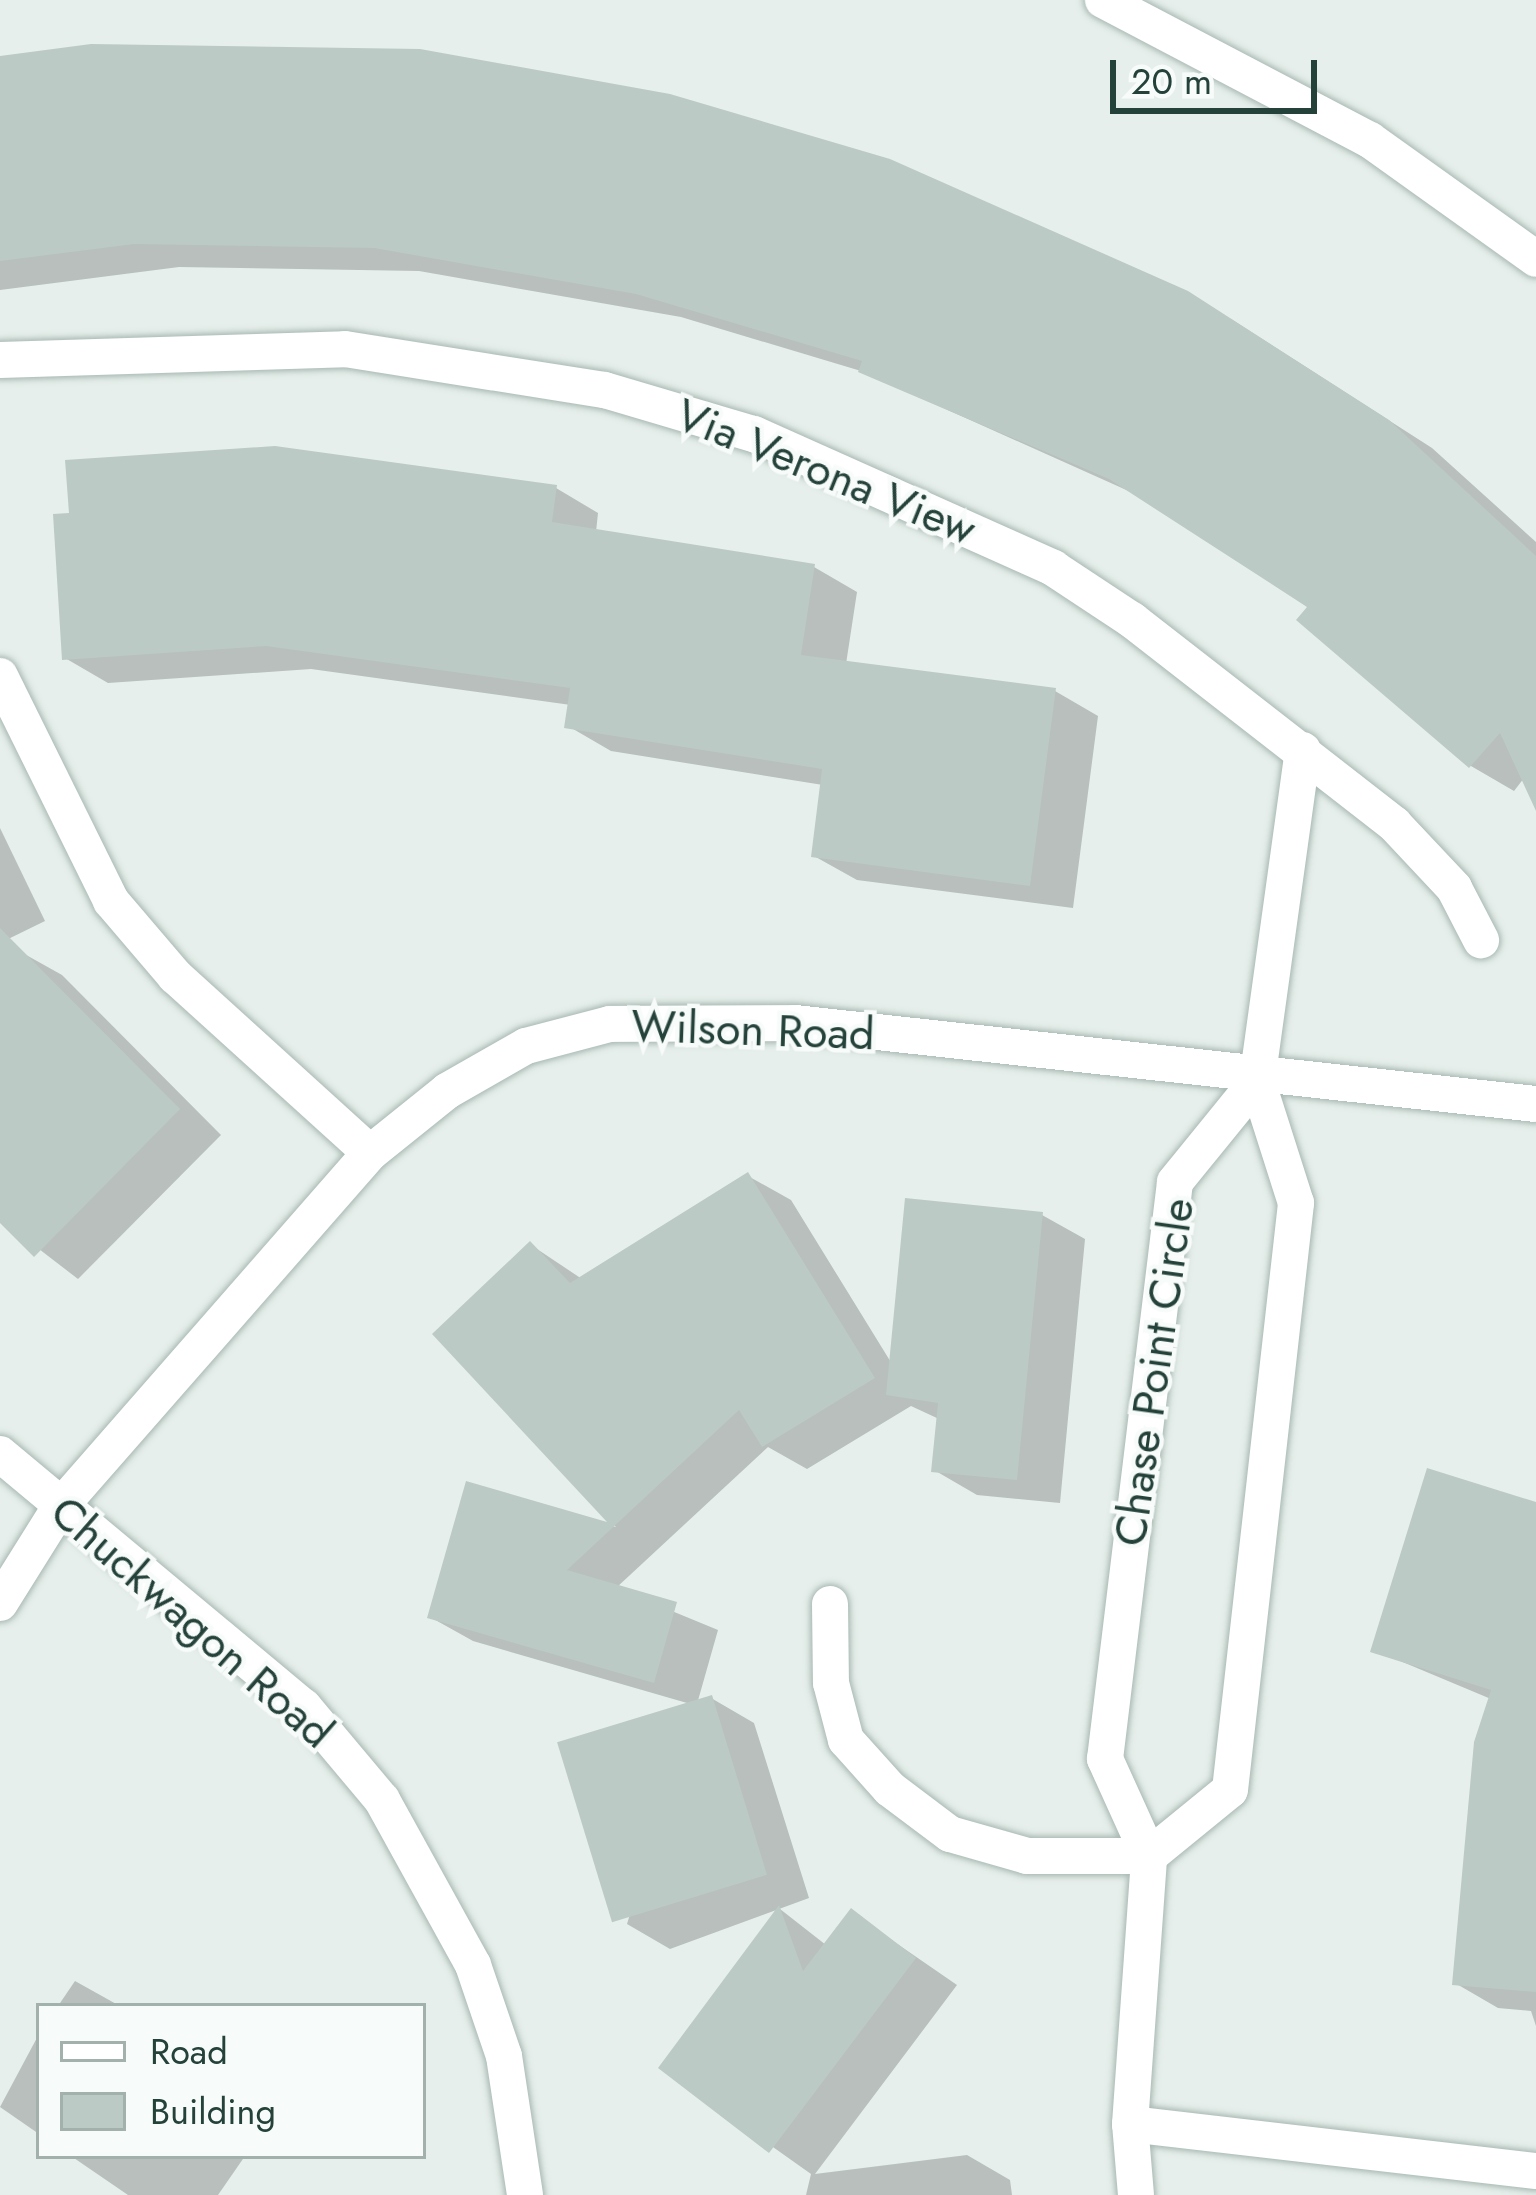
<!DOCTYPE html>
<style>
body{margin:0}
#map{position:relative;width:1536px;height:2195px;overflow:hidden;background:#e6efeb;font-family:Jost,sans-serif}
div>[style]{position:absolute}
[style*='--x']{left:calc(var(--x)*1px);top:calc(var(--y)*1px);width:calc(var(--w)*1px);rotate:calc(var(--a)*1deg)}
.shadow>*{inset:0;background:#0003}
.building>*{inset:0;background:#bbcac4;transform-origin:0 0}
.roads{filter:drop-shadow(0 0 3px #a8b8b2) drop-shadow(0 0 3px #a8b8b2)}
.minor>*{height:36px;margin:-18px;padding:0 18px;transform-origin:18px;border-radius:18px;background:#fff}
.tertiary>*{height:36px;margin:-18px;padding:0 18px;transform-origin:18px;border-radius:18px;background:#fff}
span{translate:-50% -50%;white-space:nowrap;text-align:center;line-height:1.15;-webkit-text-stroke:9px #f7fbf9;paint-order:stroke}
.street-label{font-size:45px;color:#24423a}
.legend{position:absolute;left:36px;top:2003px;width:390px;height:156px;box-sizing:border-box;background:#f7fbf9;border:3px solid #a3b1ad;margin:0;padding:15px 21px;list-style:none;font-size:36px;color:#24423a}
.legend li{display:flex;align-items:center;gap:24px;height:60px}
.legend b{width:60px;border:3px solid #a3b1ad}
.scale{position:absolute;left:1110px;top:60px;width:207px;height:54px;box-sizing:border-box;border:6px solid #24423a;border-top:0;padding-left:15px;font-size:36px;line-height:42px;white-space:nowrap;color:#24423a;-webkit-text-stroke:9px #f7fbf9;paint-order:stroke}
</style>
<div id="map">
<div class="shadow">
<i style="clip-path:polygon(0 59px,1231px 319px,1432px 448px,1536px 542px,1536px 804px,1524px 778px,1514px 791px,1471px 766px,1301px 619px,1312px 606px,1142px 497px,861px 371px,681px 317px,419px 271px,179px 267px,0 290px)"></i>
<i style="clip-path:polygon(556px 488px,598px 513px,596px 532px,814px 567px,857px 592px,846px 664px,1055px 691px,1098px 716px,1073px 908px,857px 880px,814px 856px,823px 785px,611px 751px,568px 726px,571px 705px,311px 669px,108px 683px,65px 658px)"></i>
<i style="clip-path:polygon(0 828px,45px 921px,0 943px)"></i>
<i style="clip-path:polygon(19px 951px,62px 975px,221px 1135px,78px 1279px,0 1219px,0 970px)"></i>
<i style="clip-path:polygon(748px 1176px,791px 1200px,892px 1364px,1042px 1215px,1085px 1239px,1060px 1503px,977px 1495px,934px 1470px,939px 1419px,911px 1406px,807px 1469px,768px 1447px,616px 1588px,718px 1630px,697px 1704px,711px 1698px,754px 1723px,809px 1898px,670px 1949px,627px 1924px,694px 1705px,473px 1641px,430px 1617px,468px 1485px,616px 1527px,436px 1334px,531px 1245px,582px 1279px)"></i>
<i style="clip-path:polygon(1536px 1505px,1536px 2026px,1531px 2011px,1498px 2008px,1455px 1983px,1491px 1699px,1374px 1650px)"></i>
<i style="clip-path:polygon(780px 1909px,826px 1945px,851px 1912px,957px 1985px,815px 2174px,967px 2155px,1010px 2180px,1012px 2195px,806px 2195px,811px 2174px,662px 2068px)"></i>
<i style="clip-path:polygon(75px 1981px,118px 2005px,119px 2006px,58px 2006px)"></i>
<i style="clip-path:polygon(39px 2034px,39px 2134px,0 2107px)"></i>
<i style="clip-path:polygon(71px 2156px,245px 2156px,218px 2195px,128px 2195px)"></i>
</div>
<div class="building">
<i style="clip-path:polygon(91px 44px,420px 49px,670px 94px,890px 159px,1188px 291px,1389px 420px,1536px 556px,1536px 811px,1500px 733px,1469px 768px,1296px 620px,1307px 607px,1109px 479px,858px 372px,862px 361px,636px 294px,374px 248px,134px 244px,0 261px,0 56px)"></i>
<i style="clip-path:polygon(275px 446px,557px 485px,552px 522px,815px 564px,801px 655px,1056px 688px,1030px 886px,811px 857px,822px 769px,564px 728px,570px 688px,266px 646px,62px 660px,53px 514px,69px 513px,65px 460px)"></i>
<i style="clip-path:polygon(0 928px,180px 1109px,34px 1257px,0 1223px)"></i>
<i style="clip-path:polygon(748px 1172px,875px 1378px,762px 1447px,739px 1410px,567px 1570px,677px 1602px,654px 1683px,427px 1618px,466px 1481px,607px 1522px,432px 1334px,530px 1241px,570px 1283px)"></i>
<i style="clip-path:polygon(905px 1198px,1043px 1212px,1017px 1480px,931px 1472px,938px 1403px,886px 1395px)"></i>
<i style="clip-path:polygon(1427px 1468px,1536px 1502px,1536px 1992px,1452px 1985px,1474px 1742px,1491px 1690px,1370px 1652px)"></i>
<i style="left:712px;top:1695px;width:188px;height:162px;rotate:73deg"></i>
<i style="clip-path:polygon(779px 1905px,803px 1971px,851px 1908px,916px 1958px,769px 2153px,658px 2068px)"></i>
</div>
<div class="roads">
<div class="minor">
<i style="--x:0;--y:360;--w:345;--a:-1.8"></i>
<i style="--x:345;--y:349;--w:263;--a:9"></i>
<i style="--x:605;--y:390;--w:155;--a:16.5"></i>
<i style="--x:754;--y:434;--w:328;--a:24.1"></i>
<i style="--x:1053;--y:568;--w:95;--a:33.4"></i>
<i style="--x:1132;--y:620;--w:332;--a:37.9"></i>
<i style="--x:1394;--y:824;--w:88;--a:46.8"></i>
<i style="--x:1454;--y:888;--w:59;--a:62.6"></i>
<i style="--x:0;--y:676;--w:251;--a:63.7"></i>
<i style="--x:111;--y:901;--w:99;--a:49.5"></i>
<i style="--x:175;--y:976;--w:263;--a:42.2"></i>
<i style="--x:0;--y:1454;--w:396;--a:39.8"></i>
<i style="--x:304;--y:1707;--w:121;--a:50"></i>
<i style="--x:382;--y:1800;--w:188;--a:61.1"></i>
<i style="--x:473;--y:1965;--w:96;--a:71.2"></i>
<i style="--x:504;--y:2056;--w:141;--a:81.4"></i>
<i style="--x:0;--y:1603;--w:113;--a:-58"></i>
<i style="--x:60;--y:1507;--w:471;--a:-48.8"></i>
<i style="--x:370;--y:1153;--w:99;--a:-38.8"></i>
<i style="--x:447;--y:1091;--w:91;--a:-29.7"></i>
<i style="--x:526;--y:1046;--w:87;--a:-14.7"></i>
<i style="--x:610;--y:1024;--w:185;--a:-0.3"></i>
<i style="--x:795;--y:1023;--w:745;--a:6.24"></i>
<i style="--x:830;--y:1604;--w:79;--a:89.3"></i>
<i style="--x:831;--y:1683;--w:59;--a:75.3"></i>
<i style="--x:846;--y:1740;--w:66;--a:48.1"></i>
<i style="--x:890;--y:1789;--w:75;--a:36.9"></i>
<i style="--x:950;--y:1834;--w:80;--a:15.9"></i>
<i style="--x:1027;--y:1856;--w:122;--a:0"></i>
<i style="--x:1149;--y:1856;--w:104;--a:-39.2"></i>
<i style="--x:1230;--y:1790;--w:591;--a:-83.58"></i>
<i style="--x:1296;--y:1203;--w:128;--a:-107.7"></i>
<i style="--x:1257;--y:1081;--w:334;--a:-82.1"></i>
<i style="--x:1130;--y:2124;--w:409;--a:6.6"></i>
<i style="--x:1136;--y:2195;--w:71;--a:-94.8"></i>
<i style="--x:1130;--y:2124;--w:269;--a:-85.9"></i>
<i style="--x:1149;--y:1856;--w:107;--a:-114.4"></i>
<i style="--x:1105;--y:1759;--w:581;--a:-83.08"></i>
<i style="--x:1175;--y:1182;--w:130;--a:-50.9"></i>
</div>
<div class="tertiary">
<i style="--x:1103;--y:0;--w:301;--a:27.7"></i>
<i style="--x:1370;--y:140;--w:204;--a:35.6"></i>
</div>
</div>
<div class="street-label">
<span style="left:826px;top:472px;rotate:22deg">Via Verona View</span>
<span style="left:753px;top:1030px;rotate:2deg">Wilson Road</span>
<span style="left:1154px;top:1372px;rotate:-82deg">Chase Point Circle</span>
<span style="left:192px;top:1622px;rotate:41deg">Chuckwagon Road</span>
</div>
<ul class="legend">
<li><b style="height:15px;background:#fff"></b>Road</li>
<li><b style="height:33px;background:#bbcac4"></b>Building</li>
</ul>
<div class="scale">20 m</div>
</div>
